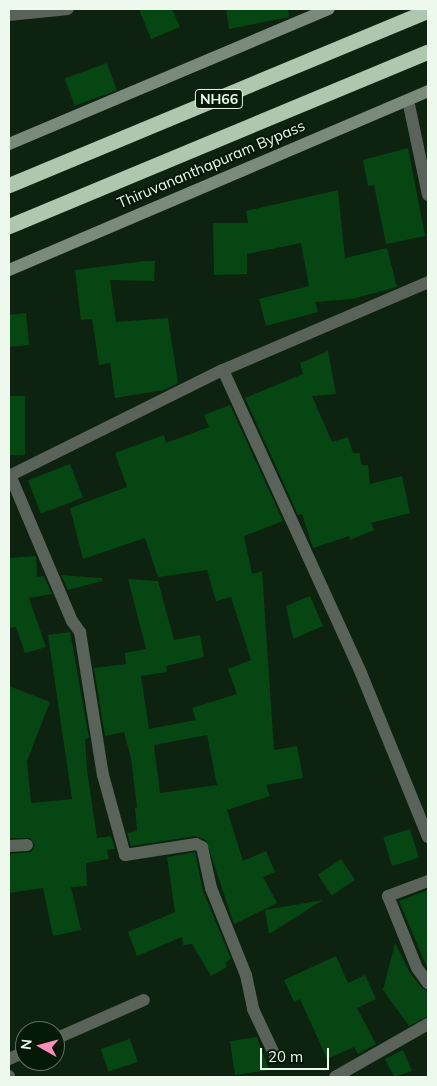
<!DOCTYPE html>
<style>
body{margin:0}
#map{position:relative;width:437px;height:1086px;overflow:hidden;background:#0e2210;font-family:Mulish,sans-serif}
div>[style]{position:absolute}
[style*='--x']{left:calc(var(--x)*1px);top:calc(var(--y)*1px);width:calc(var(--w)*1px);rotate:calc(var(--a)*1deg)}
.building>*{inset:0;background:#054613;transform-origin:0 0}
.street>*{height:12px;margin:-6px;padding:0 6px;transform-origin:6px;border-radius:6px;background:#596359}
.secondary>*{height:12px;margin:-6px;padding:0 6px;transform-origin:6px;border-radius:6px;background:#7b8b7b}
.highway>*{height:15px;margin:-7.5px;padding:0 7.5px;transform-origin:7.5px;border-radius:7.5px;background:#aec7ae}
span{translate:-50% -50%;white-space:nowrap;text-align:center;line-height:1.15;-webkit-text-stroke:4px #051907;paint-order:stroke}
.shield-label span{padding:1px 4px;background:#051907;border:1px solid;border-radius:4px;-webkit-text-stroke-width:0}
.shield-label{font-size:14px;color:#ecf9ec;font-weight:700}
.street-label{font-size:15px;color:#ecf9ec}
.frame{position:absolute;inset:0;border:10px solid #ecf9ec;pointer-events:none}
.north{position:absolute;left:15px;top:1021px;width:50px;height:50px;box-sizing:border-box;background:#051907;border:1px solid #617363;border-radius:50%;rotate:277deg;font-size:14px;font-weight:700;line-height:20px;text-align:center;color:#ecf9ec}
.north::after{content:'';display:block;margin:auto;width:18px;height:22px;background:#ff8ebb;clip-path:polygon(50% 0,100% 100%,50% 72%,0 100%)}
.scale{position:absolute;left:260px;top:1048px;width:69px;height:22px;box-sizing:border-box;border:2px solid #ecf9ec;border-top:0;padding-left:6px;font-size:15px;line-height:18px;white-space:nowrap;color:#ecf9ec;-webkit-text-stroke:4px #051907;paint-order:stroke}
</style>
<div id="map">
<div class="building">
<i style="clip-path:polygon(139px 9px,172px 9px,180px 27px,151px 39px)"></i>
<i style="clip-path:polygon(226px 9px,288px 9px,289px 17px,229px 29px)"></i>
<i style="left:107px;top:63px;width:29px;height:45px;rotate:70deg"></i>
<i style="clip-path:polygon(408px 148px,425px 236px,386px 244px,374px 185px,368px 186px,363px 160px)"></i>
<i style="clip-path:polygon(338px 190px,345px 258px,387px 248px,397px 287px,352px 299px,315px 302px,318px 312px,266px 326px,259px 299px,309px 286px,301px 243px,247px 254px,247px 274px,214px 275px,213px 223px,248px 223px,246px 211px)"></i>
<i style="clip-path:polygon(145px 261px,155px 261px,154px 281px,110px 280px,116px 322px,168px 318px,178px 383px,164px 390px,115px 398px,110px 363px,99px 365px,92px 319px,81px 320px,75px 270px)"></i>
<i style="clip-path:polygon(26px 313px,29px 345px,9px 347px,9px 315px)"></i>
<i style="clip-path:polygon(328px 351px,336px 394px,312px 396px,332px 442px,348px 437px,353px 453px,360px 453px,361px 465px,368px 465px,370px 484px,402px 476px,410px 513px,371px 523px,374px 530px,350px 540px,349px 536px,313px 548px,302px 514px,298px 515px,245px 398px,303px 374px,300px 363px)"></i>
<i style="left:9px;top:396px;width:16px;height:59px"></i>
<i style="clip-path:polygon(evenodd,230px 405px,283px 521px,244px 536px,252px 574px,262px 571px,274px 750px,297px 746px,303px 778px,266px 785px,270px 796px,227px 810px,243px 861px,266px 851px,275px 872px,263px 877px,277px 903px,234px 924px,206px 840px,195px 836px,131px 846px,127px 833px,137px 831px,135px 808px,137px 807px,131px 758px,124px 732px,105px 736px,94px 668px,126px 664px,125px 653px,146px 649px,128px 579px,158px 581px,174px 640px,200px 635px,204px 657px,166px 666px,167px 672px,141px 676px,149px 729px,196px 720px,192px 708px,237px 694px,228px 669px,251px 660px,231px 597px,216px 601px,207px 570px,158px 577px,145px 538px,83px 559px,70px 508px,127px 487px,115px 453px,164px 435px,166px 443px,209px 427px,204px 415px,230px 405px,207px 735px,217px 785px,160px 793px,154px 745px,207px 735px)"></i>
<i style="left:70px;top:464px;width:36px;height:45px;rotate:69deg"></i>
<i style="clip-path:polygon(36px 556px,37px 577px,44px 576px,52px 594px,29px 598px,46px 647px,25px 653px,16px 627px,9px 628px,9px 558px)"></i>
<i style="clip-path:polygon(61px 575px,102px 578px,102px 581px,68px 590px)"></i>
<i style="clip-path:polygon(310px 596px,323px 626px,293px 639px,286px 606px)"></i>
<i style="clip-path:polygon(70px 632px,89px 738px,85px 739px,87px 770px,97px 838px,111px 836px,115px 849px,107px 850px,109px 859px,86px 863px,87px 886px,71px 887px,81px 930px,53px 936px,43px 888px,9px 893px,9px 854px,31px 852px,35px 845px,30px 838px,9px 838px,9px 686px,50px 702px,27px 761px,31px 803px,72px 799px,48px 635px)"></i>
<i style="left:410px;top:829px;width:30px;height:28px;rotate:73deg"></i>
<i style="clip-path:polygon(195px 852px,203px 891px,231px 959px,225px 963px,227px 967px,211px 976px,192px 944px,183px 945px,182px 937px,137px 956px,128px 932px,175px 912px,167px 857px)"></i>
<i style="left:341px;top:859px;width:25px;height:28px;rotate:56deg"></i>
<i style="clip-path:polygon(428px 890px,428px 970px,399px 901px)"></i>
<i style="clip-path:polygon(323px 900px,269px 934px,265px 910px)"></i>
<i style="clip-path:polygon(395px 943px,410px 973px,422px 988px,428px 991px,428px 1016px,409px 1026px,383px 990px)"></i>
<i style="clip-path:polygon(336px 956px,348px 983px,365px 975px,376px 999px,357px 1008px,376px 1044px,358px 1054px,354px 1047px,327px 1059px,300px 999px,294px 1002px,284px 980px)"></i>
<i style="clip-path:polygon(257px 1037px,269px 1070px,235px 1075px,230px 1041px)"></i>
<i style="left:130px;top:1039px;width:24px;height:31px;rotate:71deg"></i>
<i style="clip-path:polygon(403px 1050px,412px 1071px,394px 1077px,385px 1059px)"></i>
</div>
<div class="street">
<i style="--x:9;--y:15;--w:59;--a:-5.8"></i>
<i style="--x:408;--y:100;--w:97;--a:78.1"></i>
<i style="--x:223;--y:370;--w:333;--a:65.5"></i>
<i style="--x:361;--y:673;--w:177;--a:67.8"></i>
<i style="--x:10;--y:475;--w:159;--a:67"></i>
<i style="--x:72;--y:621;--w:14;--a:54"></i>
<i style="--x:80;--y:632;--w:145;--a:80.9"></i>
<i style="--x:103;--y:775;--w:83;--a:74.6"></i>
<i style="--x:125;--y:855;--w:72;--a:-8.8"></i>
<i style="--x:196;--y:844;--w:7;--a:27"></i>
<i style="--x:202;--y:847;--w:42;--a:77.6"></i>
<i style="--x:211;--y:888;--w:94;--a:68.1"></i>
<i style="--x:246;--y:975;--w:35;--a:78"></i>
<i style="--x:253;--y:1009;--w:54;--a:64.9"></i>
<i style="--x:9;--y:476;--w:239;--a:-26.4"></i>
<i style="--x:223;--y:370;--w:223;--a:-23.2"></i>
<i style="--x:9;--y:846;--w:18;--a:-3"></i>
<i style="--x:428;--y:881;--w:43;--a:159.4"></i>
<i style="--x:388;--y:896;--w:78;--a:68.1"></i>
<i style="--x:417;--y:968;--w:19;--a:54"></i>
<i style="--x:55;--y:1039;--w:97;--a:-23.7"></i>
<i style="--x:9;--y:1059;--w:17;--a:-24"></i>
<i style="--x:9;--y:1076;--w:1;--a:90"></i>
<i style="--x:335;--y:1077;--w:107;--a:-29.7"></i>
</div>
<div class="secondary">
<i style="--x:9;--y:144;--w:347;--a:-22.9"></i>
<i style="--x:9;--y:270;--w:456;--a:-23.1"></i>
</div>
<div class="highway">
<i style="--x:9;--y:185;--w:454;--a:-22.6"></i>
<i style="--x:9;--y:226;--w:454;--a:-22.6"></i>
</div>
<div class="shield-label">
<span style="left:219px;top:99px">NH66</span>
</div>
<div class="street-label">
<span style="left:211px;top:164px;rotate:-23deg">Thiruvananthapuram Bypass</span>
</div>
<div class="frame"></div>
<div class="north">N</div>
<div class="scale">20 m</div>
</div>
